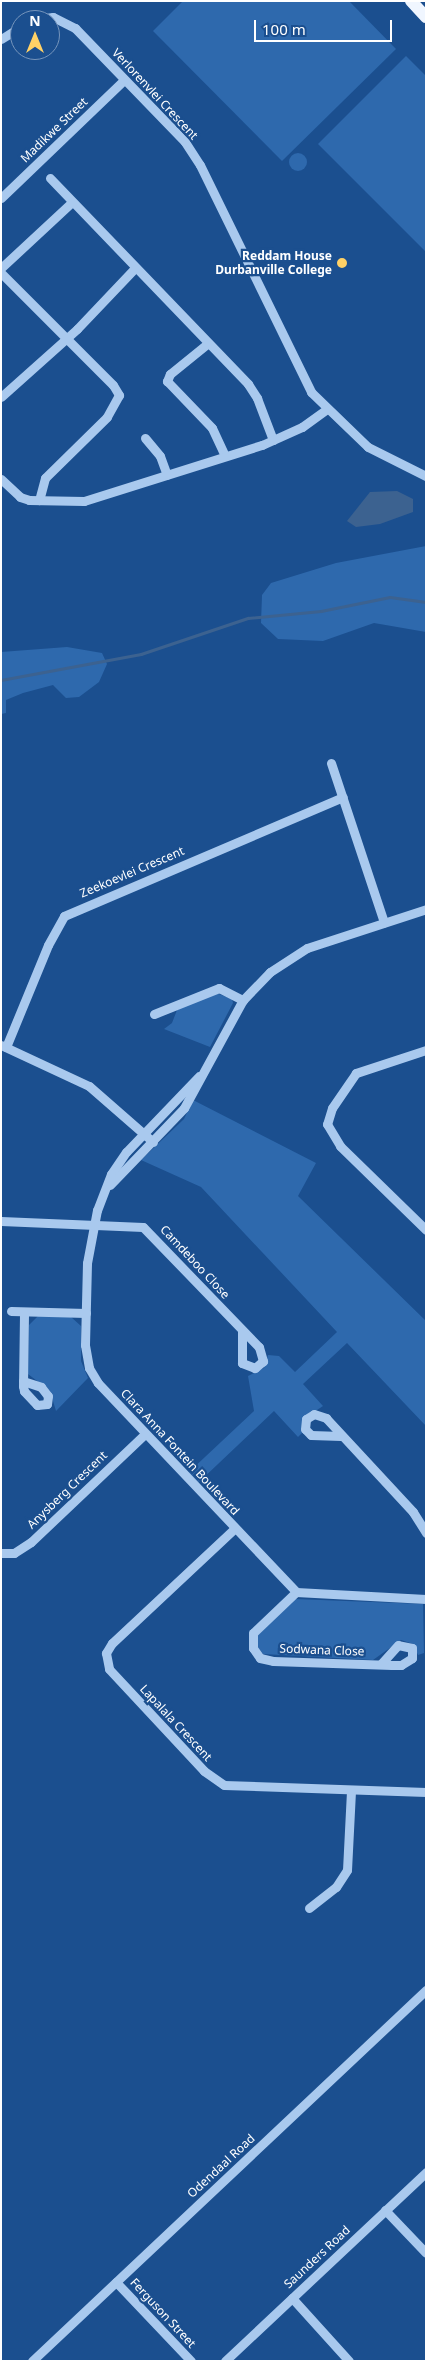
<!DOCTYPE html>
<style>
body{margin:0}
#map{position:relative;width:427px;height:2362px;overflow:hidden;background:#1b4f8f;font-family:"Noto Sans",sans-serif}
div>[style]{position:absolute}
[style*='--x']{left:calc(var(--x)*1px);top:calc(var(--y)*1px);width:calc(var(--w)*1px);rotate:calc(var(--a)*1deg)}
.green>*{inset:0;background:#2e69ad}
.round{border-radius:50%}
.water>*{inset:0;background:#3c6290}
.stream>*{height:2.5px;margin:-1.25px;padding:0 1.25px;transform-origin:1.25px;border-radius:1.25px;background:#3c6290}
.minor>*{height:9px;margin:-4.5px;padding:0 4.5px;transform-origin:4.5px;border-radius:4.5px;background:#a9c9ee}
.major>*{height:12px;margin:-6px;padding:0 6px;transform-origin:6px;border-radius:6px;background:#f0f6ff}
.dots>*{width:14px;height:14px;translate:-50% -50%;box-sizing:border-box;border:2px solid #1b4f8f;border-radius:50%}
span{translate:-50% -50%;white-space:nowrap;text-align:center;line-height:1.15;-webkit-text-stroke:4.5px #1b4f8f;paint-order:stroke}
.street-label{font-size:12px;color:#fff}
.poi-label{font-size:12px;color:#fff;font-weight:700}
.right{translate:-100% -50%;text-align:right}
.frame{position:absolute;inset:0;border:2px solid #fff;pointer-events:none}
.north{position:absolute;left:10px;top:10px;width:50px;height:50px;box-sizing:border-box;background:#1b4f8f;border:1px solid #7695bc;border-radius:50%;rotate:0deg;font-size:14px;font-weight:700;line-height:20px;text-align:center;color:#fff}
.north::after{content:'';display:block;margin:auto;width:18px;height:22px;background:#ffd166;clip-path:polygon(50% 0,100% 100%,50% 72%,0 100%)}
.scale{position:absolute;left:254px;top:20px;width:138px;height:22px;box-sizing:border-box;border:2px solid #fff;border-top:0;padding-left:6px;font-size:15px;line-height:18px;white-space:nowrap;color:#fff;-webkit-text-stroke:4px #1b4f8f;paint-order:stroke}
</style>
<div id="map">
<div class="green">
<i style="clip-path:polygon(183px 1px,349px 1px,396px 49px,282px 161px,153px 31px)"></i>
<i style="clip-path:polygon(406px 56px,426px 76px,426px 252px,318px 144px)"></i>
<i class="round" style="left:289px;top:153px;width:18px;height:18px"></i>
<i style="clip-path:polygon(426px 546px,426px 632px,374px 623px,323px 641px,278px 639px,261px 623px,262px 595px,271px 583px,336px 563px)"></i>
<i style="clip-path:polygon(67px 647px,102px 653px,107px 664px,99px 682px,79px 697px,66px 698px,53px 685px,23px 693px,6px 700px,6px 713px,1px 714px,1px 652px)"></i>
<i style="clip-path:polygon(216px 993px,232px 999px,233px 1003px,210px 1047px,164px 1029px,172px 1023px,177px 1010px)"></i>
<i style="clip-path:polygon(193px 1100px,316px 1163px,298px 1196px,426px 1321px,426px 1426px,347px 1343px,303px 1384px,323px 1406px,302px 1420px,302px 1433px,298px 1437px,274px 1411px,199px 1482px,189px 1472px,254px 1411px,248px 1376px,264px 1368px,268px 1355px,279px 1356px,295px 1372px,337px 1332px,201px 1187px,141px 1160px,184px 1119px)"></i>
<i style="clip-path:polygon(38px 1316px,71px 1317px,81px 1326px,81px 1361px,88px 1378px,56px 1411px,50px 1391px,28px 1374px,29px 1325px)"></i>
<i style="clip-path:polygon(295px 1599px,423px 1604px,424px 1653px,418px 1655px,413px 1644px,401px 1640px,373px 1660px,263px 1654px,257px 1646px,257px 1636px)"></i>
</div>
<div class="water">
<i style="clip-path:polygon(397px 491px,413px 499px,413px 512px,380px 524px,356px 527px,347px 521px,370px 492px)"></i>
</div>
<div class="stream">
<i style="--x:1;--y:680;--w:142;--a:-10.5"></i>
<i style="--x:141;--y:654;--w:113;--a:-18.6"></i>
<i style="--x:248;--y:618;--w:73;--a:-5.5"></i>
<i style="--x:321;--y:611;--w:70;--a:-11.5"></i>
<i style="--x:390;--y:597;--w:36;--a:8"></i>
</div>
<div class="minor">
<i style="--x:31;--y:20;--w:22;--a:-8"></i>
<i style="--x:53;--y:17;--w:25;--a:27"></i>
<i style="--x:75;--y:28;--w:158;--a:46"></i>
<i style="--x:185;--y:142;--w:27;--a:57"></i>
<i style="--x:200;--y:165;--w:253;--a:63.9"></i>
<i style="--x:311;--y:392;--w:79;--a:44"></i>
<i style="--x:368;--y:447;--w:65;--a:26.6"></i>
<i style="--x:1;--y:39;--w:22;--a:-32"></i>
<i style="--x:50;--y:178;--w:286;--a:46.1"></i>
<i style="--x:248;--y:384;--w:17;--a:57"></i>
<i style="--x:257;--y:398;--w:45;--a:69.1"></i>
<i style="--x:1;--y:198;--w:170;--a:-43.8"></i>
<i style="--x:1;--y:268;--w:97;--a:-42.9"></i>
<i style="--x:1;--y:273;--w:158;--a:45"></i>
<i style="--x:113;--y:385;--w:12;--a:59"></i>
<i style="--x:119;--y:395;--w:25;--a:119"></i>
<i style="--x:107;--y:417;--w:87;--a:135.5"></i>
<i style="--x:45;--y:478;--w:23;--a:105"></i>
<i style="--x:207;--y:344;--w:48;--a:141"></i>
<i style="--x:170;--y:374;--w:8;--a:113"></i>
<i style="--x:167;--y:381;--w:65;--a:46.2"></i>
<i style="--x:212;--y:428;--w:31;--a:65"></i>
<i style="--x:1;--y:397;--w:102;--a:-41.8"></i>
<i style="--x:77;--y:329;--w:83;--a:-46.5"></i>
<i style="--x:145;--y:438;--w:23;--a:50"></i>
<i style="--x:160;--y:456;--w:20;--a:70"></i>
<i style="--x:1;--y:479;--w:26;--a:43"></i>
<i style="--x:20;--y:497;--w:9;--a:18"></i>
<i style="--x:29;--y:500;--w:55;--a:1"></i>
<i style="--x:84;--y:501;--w:187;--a:-17.5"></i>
<i style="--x:262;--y:445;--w:44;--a:-24.2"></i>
<i style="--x:302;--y:427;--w:31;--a:-36"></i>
<i style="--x:331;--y:763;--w:168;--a:71.6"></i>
<i style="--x:154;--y:1014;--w:70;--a:-21.8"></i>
<i style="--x:219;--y:988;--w:27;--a:27"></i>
<i style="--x:1;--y:1045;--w:97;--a:25"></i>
<i style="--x:89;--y:1086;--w:85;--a:41.2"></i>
<i style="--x:6;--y:1047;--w:110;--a:-67.6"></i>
<i style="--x:48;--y:945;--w:33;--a:-61"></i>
<i style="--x:64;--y:916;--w:303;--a:-23.1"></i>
<i style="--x:426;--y:1050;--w:74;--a:161.8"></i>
<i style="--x:356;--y:1073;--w:42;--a:124.4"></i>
<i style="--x:332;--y:1108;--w:17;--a:107"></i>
<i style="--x:327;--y:1124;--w:26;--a:59"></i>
<i style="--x:340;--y:1146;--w:120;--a:44.3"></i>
<i style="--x:199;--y:1076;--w:105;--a:133.8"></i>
<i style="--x:126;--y:1152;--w:27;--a:124"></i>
<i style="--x:111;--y:1174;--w:39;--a:111"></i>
<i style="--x:97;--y:1210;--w:54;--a:100.7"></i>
<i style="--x:87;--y:1263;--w:82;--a:91.4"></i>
<i style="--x:85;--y:1345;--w:23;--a:80"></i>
<i style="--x:89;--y:1368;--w:17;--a:59"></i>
<i style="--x:98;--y:1383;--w:288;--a:46.5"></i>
<i style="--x:296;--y:1592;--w:130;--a:3.1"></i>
<i style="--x:110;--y:1185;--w:107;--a:-46.1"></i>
<i style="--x:184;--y:1108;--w:123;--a:-61.4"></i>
<i style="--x:243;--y:1000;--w:39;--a:-46"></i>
<i style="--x:270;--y:972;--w:44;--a:-33"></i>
<i style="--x:307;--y:948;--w:125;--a:-18.1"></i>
<i style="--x:1;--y:1221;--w:142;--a:2.4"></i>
<i style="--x:143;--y:1227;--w:167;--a:46"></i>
<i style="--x:259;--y:1347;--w:15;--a:74"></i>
<i style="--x:263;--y:1361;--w:11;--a:139"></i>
<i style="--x:255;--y:1368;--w:14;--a:-159"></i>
<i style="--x:242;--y:1363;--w:32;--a:-90"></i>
<i style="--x:11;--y:1311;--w:75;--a:1.5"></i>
<i style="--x:23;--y:1381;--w:19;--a:18"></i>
<i style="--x:41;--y:1387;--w:11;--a:52"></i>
<i style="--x:48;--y:1396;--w:8;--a:97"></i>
<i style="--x:47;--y:1404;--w:10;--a:174"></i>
<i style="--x:37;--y:1405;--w:19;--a:-133"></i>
<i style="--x:24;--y:1391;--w:5;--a:-101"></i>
<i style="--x:23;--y:1386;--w:74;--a:-89.2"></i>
<i style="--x:341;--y:1436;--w:30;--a:-178"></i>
<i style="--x:311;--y:1435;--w:8;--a:-135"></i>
<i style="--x:305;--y:1429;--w:10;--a:-84"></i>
<i style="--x:306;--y:1419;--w:9;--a:-32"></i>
<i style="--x:314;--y:1414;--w:13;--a:18"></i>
<i style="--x:326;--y:1418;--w:128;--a:47.2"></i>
<i style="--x:413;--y:1512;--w:25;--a:58"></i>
<i style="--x:234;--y:1529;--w:167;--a:136.9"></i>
<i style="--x:112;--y:1643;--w:12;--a:121"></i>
<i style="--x:106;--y:1653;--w:16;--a:79"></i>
<i style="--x:109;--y:1669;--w:139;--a:47"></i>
<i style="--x:204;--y:1771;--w:24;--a:35"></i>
<i style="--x:224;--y:1785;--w:202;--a:2"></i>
<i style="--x:1;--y:1553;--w:13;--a:0"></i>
<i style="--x:14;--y:1553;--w:20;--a:-33"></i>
<i style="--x:31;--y:1542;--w:157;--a:-43.5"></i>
<i style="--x:296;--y:1592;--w:59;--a:136.4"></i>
<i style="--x:253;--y:1633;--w:15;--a:90"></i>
<i style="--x:253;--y:1648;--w:12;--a:55"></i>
<i style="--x:260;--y:1658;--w:13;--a:13"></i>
<i style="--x:273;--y:1661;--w:119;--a:1.9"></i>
<i style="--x:392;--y:1665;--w:9;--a:0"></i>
<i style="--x:401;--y:1665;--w:13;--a:-32"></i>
<i style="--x:412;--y:1658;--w:10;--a:-90"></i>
<i style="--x:412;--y:1648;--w:14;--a:-168"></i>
<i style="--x:398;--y:1645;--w:25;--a:132"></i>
<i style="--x:309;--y:1908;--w:34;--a:-38"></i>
<i style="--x:336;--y:1887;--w:20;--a:-57"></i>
<i style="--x:347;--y:1870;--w:80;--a:-87.1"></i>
<i style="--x:385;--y:2210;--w:59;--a:46.4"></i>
<i style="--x:116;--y:2282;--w:109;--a:46.5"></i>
<i style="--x:292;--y:2298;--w:85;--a:47.9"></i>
<i style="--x:32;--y:2361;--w:541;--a:-43.28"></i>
<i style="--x:225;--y:2361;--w:276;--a:-43.2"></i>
</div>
<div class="major">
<i style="--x:411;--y:1;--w:22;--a:47"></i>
</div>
<div class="dots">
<i style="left:342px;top:263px;background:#ffd166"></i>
</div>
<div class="street-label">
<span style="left:155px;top:94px;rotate:47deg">Verlorenvlei Crescent</span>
<span style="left:54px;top:130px;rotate:-44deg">Madikwe Street</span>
<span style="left:132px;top:872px;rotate:-23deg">Zeekoevlei Crescent</span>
<span style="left:195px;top:1262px;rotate:47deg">Camdeboo Close</span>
<span style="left:180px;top:1452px;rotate:47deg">Clara Anna Fontein Boulevard</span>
<span style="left:67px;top:1490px;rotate:-44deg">Anysberg Crescent</span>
<span style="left:322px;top:1650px;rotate:2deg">Sodwana Close</span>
<span style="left:176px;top:1723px;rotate:47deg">Lapalala Crescent</span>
<span style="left:221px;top:2166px;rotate:-43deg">Odendaal Road</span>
<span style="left:317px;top:2257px;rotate:-43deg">Saunders Road</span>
<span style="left:163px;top:2313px;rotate:47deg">Ferguson Street</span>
</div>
<div class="poi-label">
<span class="right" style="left:332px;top:263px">Reddam House<br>Durbanville College</span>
</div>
<div class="frame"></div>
<div class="north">N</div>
<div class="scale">100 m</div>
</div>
